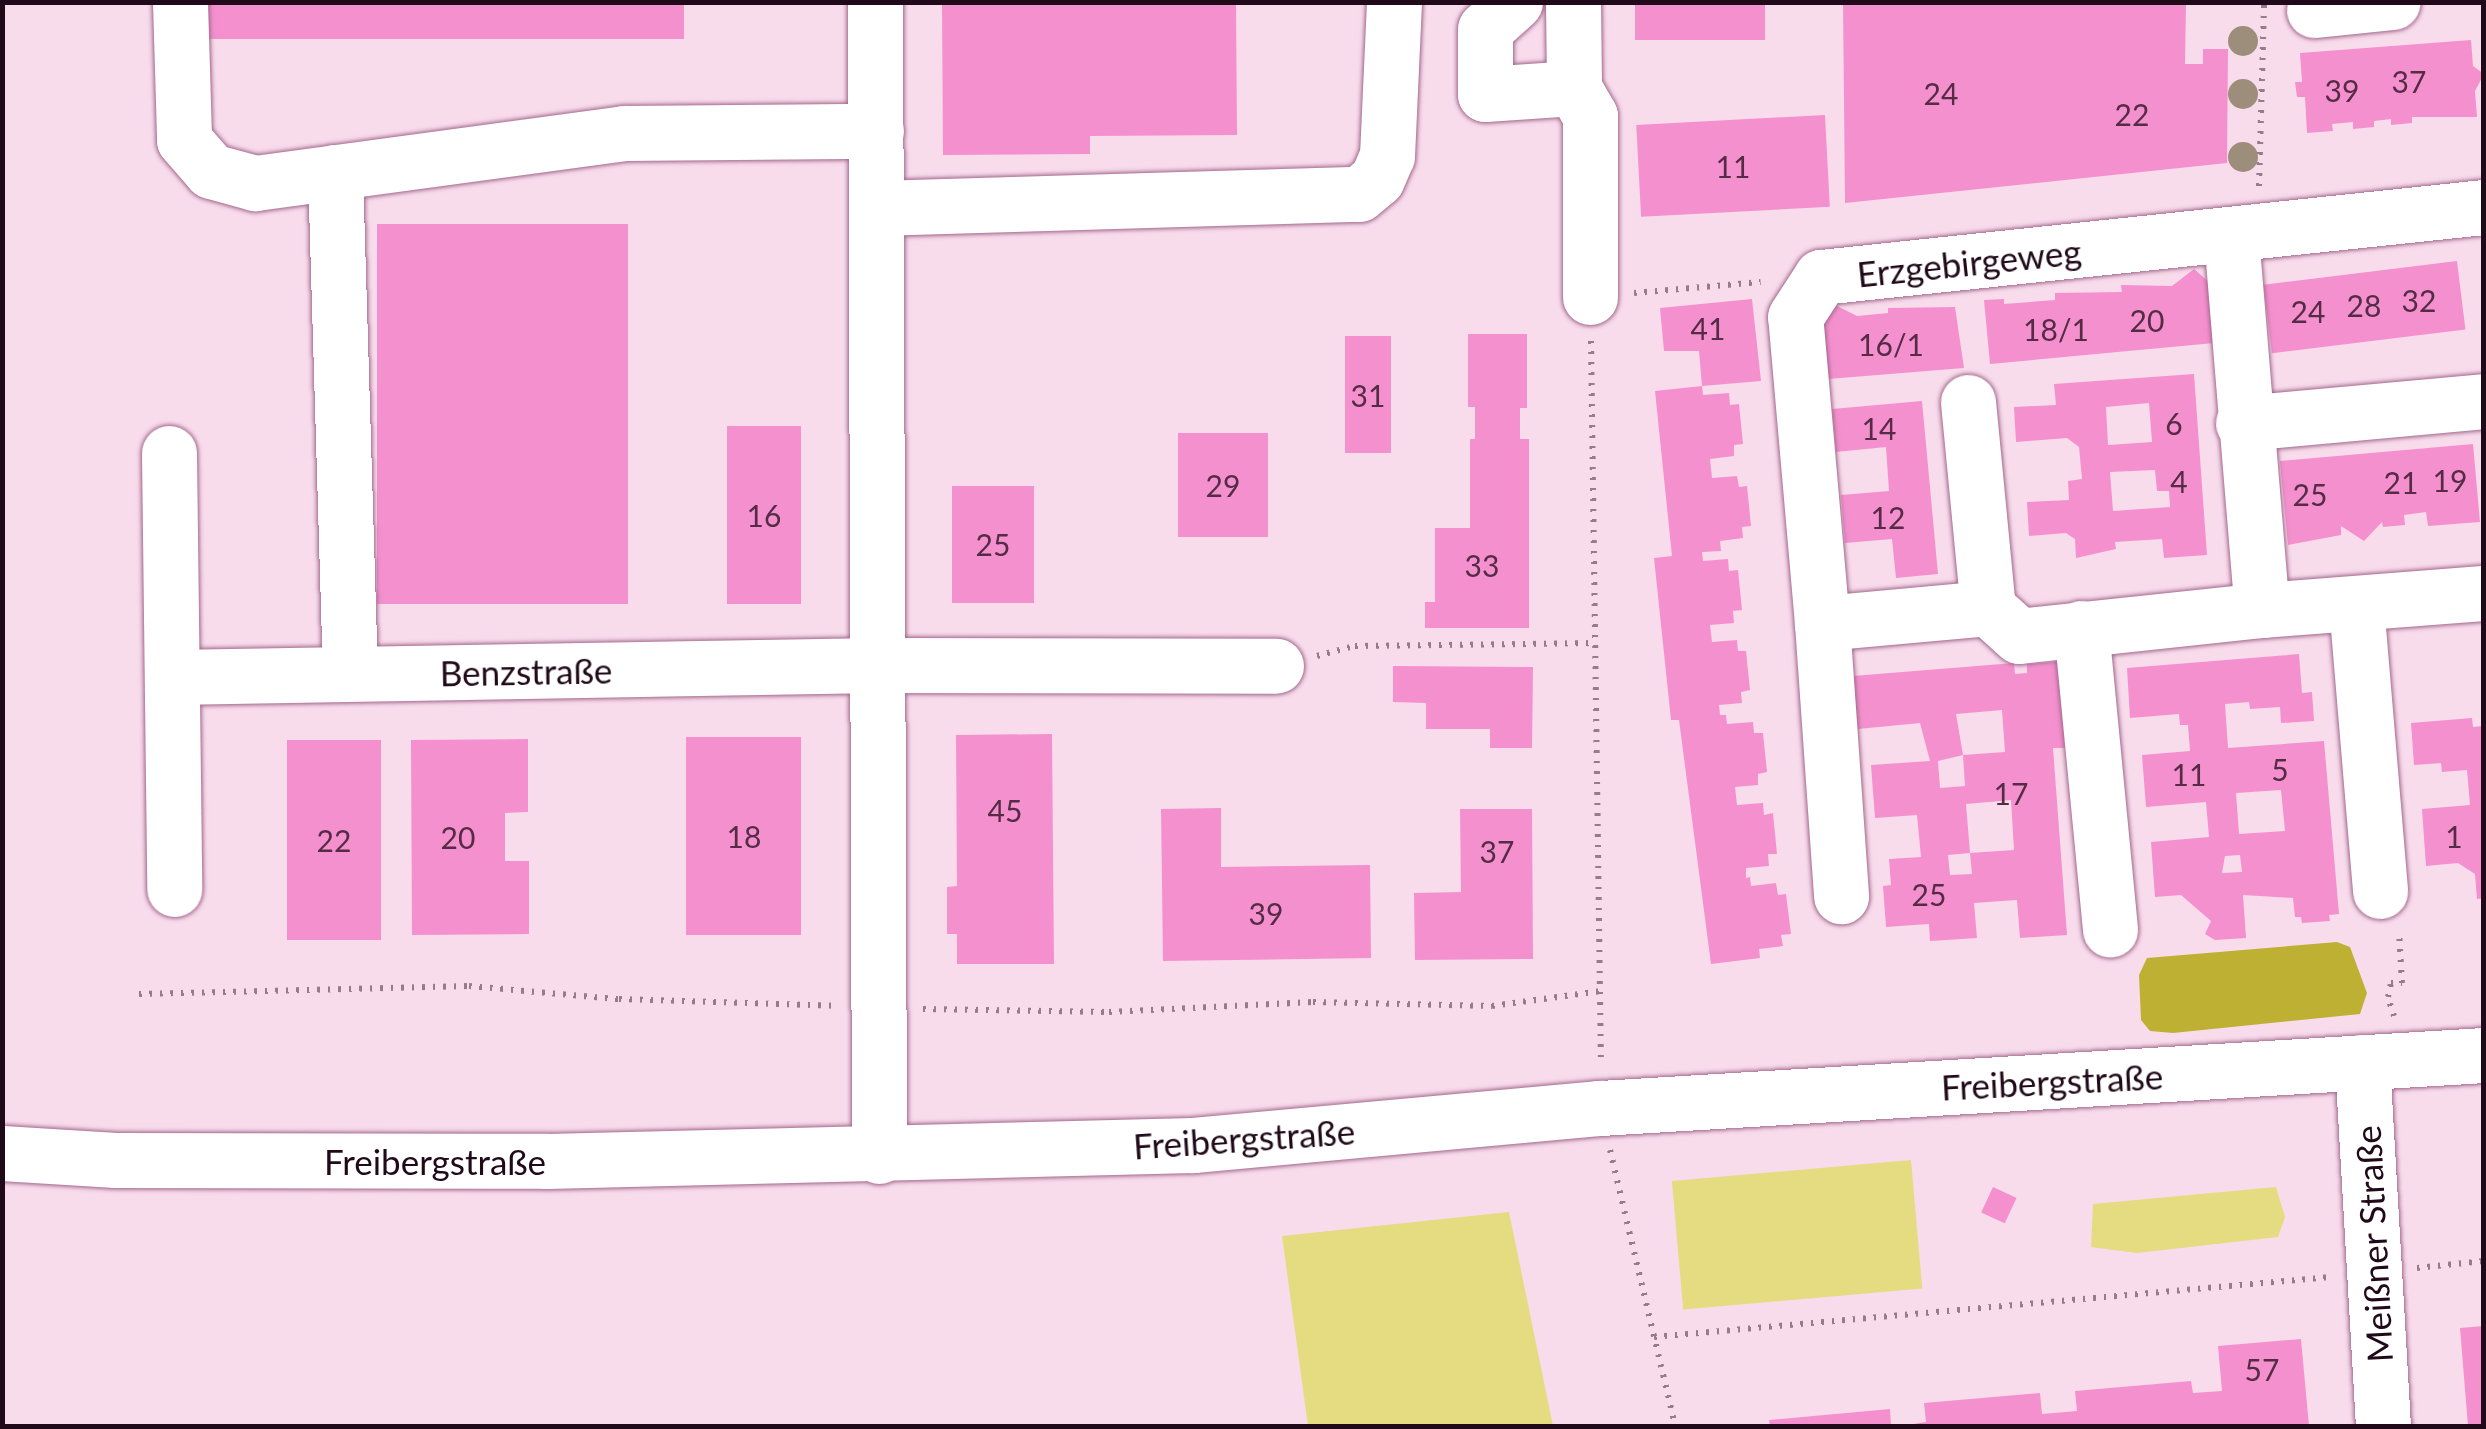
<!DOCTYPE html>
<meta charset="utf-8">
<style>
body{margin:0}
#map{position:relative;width:2486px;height:1429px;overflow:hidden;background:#f8dcec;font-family:Lato,sans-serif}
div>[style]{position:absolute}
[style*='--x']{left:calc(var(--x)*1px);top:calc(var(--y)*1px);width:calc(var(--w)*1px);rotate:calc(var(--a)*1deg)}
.green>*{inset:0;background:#e5db80;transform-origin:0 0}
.forest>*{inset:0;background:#beb032}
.building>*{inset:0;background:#f490ce;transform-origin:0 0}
.path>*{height:6px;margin-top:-3px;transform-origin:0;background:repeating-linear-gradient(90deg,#957c8b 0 2.5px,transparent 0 10.5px)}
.roads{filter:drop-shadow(0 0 2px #a4678c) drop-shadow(0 0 2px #a4678c)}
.minor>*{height:55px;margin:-27.5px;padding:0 27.5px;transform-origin:27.5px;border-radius:27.5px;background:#fff}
.trees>*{width:30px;height:30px;margin:-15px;border-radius:50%;background:#9d8e7b}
span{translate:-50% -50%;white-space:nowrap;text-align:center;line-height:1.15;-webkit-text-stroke:8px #fff;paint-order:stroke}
.number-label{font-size:30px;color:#552b46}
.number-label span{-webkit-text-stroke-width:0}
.street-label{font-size:35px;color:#200918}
.frame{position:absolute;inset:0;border:5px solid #200918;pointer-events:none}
</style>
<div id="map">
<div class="green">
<i style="left:1911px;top:1160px;width:129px;height:240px;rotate:85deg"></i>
<i style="clip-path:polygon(2276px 1187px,2285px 1217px,2278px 1237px,2137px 1253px,2091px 1247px,2093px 1204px)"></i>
<i style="clip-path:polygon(1509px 1212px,1553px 1426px,1308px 1426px,1282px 1236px)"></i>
</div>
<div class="forest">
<i style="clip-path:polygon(2337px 942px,2350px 947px,2367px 993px,2360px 1014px,2173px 1033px,2150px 1031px,2141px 1020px,2139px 975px,2147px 958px)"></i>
</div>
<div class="building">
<i style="left:207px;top:2px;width:477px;height:37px"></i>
<i style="clip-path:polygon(942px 2px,1236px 2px,1237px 135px,1090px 136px,1090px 154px,943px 155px)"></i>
<i style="left:1635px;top:2px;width:130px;height:38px"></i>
<i style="clip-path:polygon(1843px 2px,2186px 2px,2185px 64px,2203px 64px,2203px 49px,2228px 49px,2227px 163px,1845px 203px)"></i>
<i style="clip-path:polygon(2471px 40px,2473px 66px,2484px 74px,2475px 91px,2477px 117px,2412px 117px,2412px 123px,2391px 125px,2391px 119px,2374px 121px,2374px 127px,2353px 129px,2353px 122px,2332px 124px,2333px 131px,2307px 133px,2305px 97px,2297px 97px,2295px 82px,2302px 82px,2300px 53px)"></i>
<i style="left:1825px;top:115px;width:92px;height:189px;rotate:87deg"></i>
<i style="left:628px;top:224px;width:380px;height:251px;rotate:90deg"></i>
<i style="left:2457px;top:261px;width:69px;height:195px;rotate:83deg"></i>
<i style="clip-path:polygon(2194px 269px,2209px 282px,2214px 343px,1990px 364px,1984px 300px,2004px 299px,2004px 304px,2055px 300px,2055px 293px,2122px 292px,2121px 285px,2172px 286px)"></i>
<i style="clip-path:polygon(1752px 299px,1761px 381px,1702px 386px,1703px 395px,1729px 393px,1730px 405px,1739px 404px,1743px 444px,1734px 445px,1734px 456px,1710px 459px,1712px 478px,1737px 476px,1739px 487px,1747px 486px,1751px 526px,1742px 527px,1743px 538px,1720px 541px,1721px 551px,1702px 552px,1703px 561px,1728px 559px,1729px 571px,1738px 570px,1742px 610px,1733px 611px,1734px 623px,1710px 625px,1712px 642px,1737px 640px,1738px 651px,1746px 651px,1750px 690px,1741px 692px,1742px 703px,1719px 705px,1720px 715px,1726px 715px,1727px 724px,1753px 722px,1754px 733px,1763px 733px,1767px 772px,1758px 774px,1758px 785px,1735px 787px,1737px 805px,1763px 803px,1764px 815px,1773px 813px,1777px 854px,1768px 854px,1769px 866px,1746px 868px,1746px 878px,1750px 877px,1751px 886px,1776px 883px,1778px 895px,1786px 894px,1791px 934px,1781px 935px,1783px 946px,1759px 949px,1760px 958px,1711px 964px,1679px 720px,1671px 720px,1654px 558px,1672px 556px,1655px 391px,1702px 386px,1699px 351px,1664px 351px,1660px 308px)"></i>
<i style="clip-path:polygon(1833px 304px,1857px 316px,1888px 313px,1888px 308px,1955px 307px,1964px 368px,1828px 379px,1823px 319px)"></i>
<i style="clip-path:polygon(1468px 334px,1527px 334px,1527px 408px,1520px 408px,1520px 439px,1529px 439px,1529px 628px,1425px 628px,1425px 602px,1435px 602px,1435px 528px,1470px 528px,1470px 439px,1475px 439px,1475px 407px,1468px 407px)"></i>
<i style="left:1345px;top:336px;width:46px;height:117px"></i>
<i style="clip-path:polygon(evenodd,2194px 374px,2207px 555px,2164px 558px,2162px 539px,2115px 542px,2116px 549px,2076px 558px,2075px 539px,2066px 533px,2029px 536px,2027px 502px,2069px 500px,2068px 481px,2082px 479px,2079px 447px,2067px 438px,2016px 442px,2014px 407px,2056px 405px,2054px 384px,2194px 374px,2149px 403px,2152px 442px,2108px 445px,2106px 407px,2149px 403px,2194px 374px,2155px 470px,2157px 491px,2169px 491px,2170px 507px,2113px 511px,2110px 472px,2155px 470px)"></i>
<i style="clip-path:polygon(1922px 401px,1938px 574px,1896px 578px,1892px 539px,1845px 543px,1841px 495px,1889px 491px,1886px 447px,1836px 452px,1832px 409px)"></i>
<i style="left:727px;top:426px;width:74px;height:178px"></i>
<i style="left:1178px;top:433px;width:90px;height:104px"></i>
<i style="clip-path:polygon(2473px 444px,2480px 522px,2428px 526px,2426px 512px,2404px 515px,2405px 525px,2383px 527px,2382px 522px,2364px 541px,2341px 526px,2341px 535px,2288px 545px,2280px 461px)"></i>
<i style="left:952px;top:486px;width:82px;height:117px"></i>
<i style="clip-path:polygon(evenodd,2299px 654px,2302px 693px,2312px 692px,2314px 721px,2281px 723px,2280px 707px,2250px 709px,2249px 702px,2225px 704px,2228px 748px,2324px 741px,2339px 914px,2329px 915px,2330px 921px,2302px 923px,2301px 917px,2295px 917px,2293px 898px,2243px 895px,2246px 938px,2215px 940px,2205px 934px,2211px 921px,2181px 895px,2155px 897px,2151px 842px,2209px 837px,2206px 802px,2146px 807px,2142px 755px,2190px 751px,2188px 725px,2180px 725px,2179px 714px,2130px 718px,2127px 668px,2299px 654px,2281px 790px,2285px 831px,2239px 834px,2236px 793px,2281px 790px,2299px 654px,2240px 855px,2242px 872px,2222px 873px,2225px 856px,2240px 855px)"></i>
<i style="clip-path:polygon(evenodd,2058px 662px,2065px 748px,2053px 748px,2067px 935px,2020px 938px,2017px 900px,1974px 903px,1977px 938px,1930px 941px,1929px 924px,1886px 927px,1883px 886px,1891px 885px,1889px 859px,1921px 857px,1917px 815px,1875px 818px,1871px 765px,1930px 761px,1920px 723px,1858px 729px,1853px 676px,2014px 663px,2015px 674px,2027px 673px,2027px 664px,2058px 662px,2002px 710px,2005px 752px,1963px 755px,1965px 786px,1940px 788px,1938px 761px,1963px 755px,1956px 714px,2002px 710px,2058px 662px,2011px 800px,2014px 850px,1970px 853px,1966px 804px,2011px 800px,2058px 662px,1970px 853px,1972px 874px,1950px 875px,1948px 855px,1970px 853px)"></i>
<i style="clip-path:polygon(1393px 666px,1533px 667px,1532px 748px,1490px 748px,1490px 729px,1426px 729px,1426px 703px,1393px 702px)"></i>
<i style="clip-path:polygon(2472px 718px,2473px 727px,2484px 726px,2484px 898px,2477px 899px,2475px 874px,2458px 863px,2426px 866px,2422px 809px,2470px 805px,2467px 770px,2442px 772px,2441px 763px,2414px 765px,2411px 723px)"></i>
<i style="clip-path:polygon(1052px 734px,1054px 964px,957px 964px,957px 934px,947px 934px,947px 887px,957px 886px,956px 735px)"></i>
<i style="left:686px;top:737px;width:115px;height:198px"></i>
<i style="clip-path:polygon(528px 739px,528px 812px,505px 813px,505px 861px,529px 861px,529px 934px,412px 935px,411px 740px)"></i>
<i style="left:287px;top:740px;width:94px;height:200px"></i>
<i style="clip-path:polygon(1221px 808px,1221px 867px,1370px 865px,1371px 958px,1163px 961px,1161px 809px)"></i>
<i style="clip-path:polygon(1460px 809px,1532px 809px,1533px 959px,1415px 960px,1414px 893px,1461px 892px)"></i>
<i style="left:1993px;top:1187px;width:26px;height:28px;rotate:25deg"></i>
<i style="clip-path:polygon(2484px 1326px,2484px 1426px,2468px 1426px,2460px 1328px)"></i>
<i style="clip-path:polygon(2301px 1339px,2309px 1426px,1901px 1426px,1926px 1422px,1924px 1403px,2040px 1393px,2042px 1414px,2077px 1411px,2075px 1391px,2191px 1381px,2193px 1393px,2222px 1391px,2218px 1346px)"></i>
<i style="clip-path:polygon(1890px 1409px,1891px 1426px,1770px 1426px,1769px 1420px)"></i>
</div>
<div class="path">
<i style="--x:2259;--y:186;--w:184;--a:-88.4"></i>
<i style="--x:1634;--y:293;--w:127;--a:-5"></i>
<i style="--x:1591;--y:341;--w:723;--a:89.21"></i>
<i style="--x:1317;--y:656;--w:39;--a:-15"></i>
<i style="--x:1355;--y:646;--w:239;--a:-0.7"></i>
<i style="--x:139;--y:994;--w:330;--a:-1.4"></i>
<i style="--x:469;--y:986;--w:151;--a:5"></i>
<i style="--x:619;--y:999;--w:217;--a:1.8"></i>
<i style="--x:923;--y:1009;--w:186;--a:0.9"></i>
<i style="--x:1109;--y:1012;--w:204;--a:-2.8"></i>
<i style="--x:1313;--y:1002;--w:179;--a:1.3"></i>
<i style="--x:1492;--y:1006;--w:110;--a:-7.8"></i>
<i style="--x:2394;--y:1016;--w:20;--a:-108"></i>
<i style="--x:2388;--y:997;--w:14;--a:-78"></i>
<i style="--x:2391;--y:983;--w:11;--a:0"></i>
<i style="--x:2402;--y:983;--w:52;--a:-93.3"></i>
<i style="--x:1610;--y:1150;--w:284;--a:76.7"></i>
<i style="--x:2417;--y:1268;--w:67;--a:-6"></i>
<i style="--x:1654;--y:1337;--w:679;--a:-5.07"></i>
</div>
<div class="roads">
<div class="minor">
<i style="--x:180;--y:2;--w:138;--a:88.3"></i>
<i style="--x:184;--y:140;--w:41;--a:48.9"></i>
<i style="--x:211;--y:171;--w:46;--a:15.3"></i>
<i style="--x:255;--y:183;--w:372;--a:-7.7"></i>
<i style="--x:624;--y:133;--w:252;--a:-0.5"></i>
<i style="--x:875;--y:2;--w:1154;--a:89.8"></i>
<i style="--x:1515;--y:2;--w:40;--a:138"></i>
<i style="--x:1485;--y:29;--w:65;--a:90"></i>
<i style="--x:1485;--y:94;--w:89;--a:-3.9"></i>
<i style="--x:1573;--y:2;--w:86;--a:89.3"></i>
<i style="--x:1574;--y:88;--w:32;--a:60"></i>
<i style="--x:1590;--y:116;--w:181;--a:90"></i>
<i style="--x:2314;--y:10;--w:79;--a:-5.8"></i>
<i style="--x:335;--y:172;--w:501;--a:88.29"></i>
<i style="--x:877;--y:208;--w:482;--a:-1.7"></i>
<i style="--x:1359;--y:194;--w:23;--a:-40"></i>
<i style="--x:1377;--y:179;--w:25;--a:-67"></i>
<i style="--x:1387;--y:156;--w:154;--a:-87.4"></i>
<i style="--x:2231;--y:236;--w:375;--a:85.3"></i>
<i style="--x:2262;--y:610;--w:223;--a:-4.4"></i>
<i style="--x:1968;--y:402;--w:207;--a:84.5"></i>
<i style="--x:2243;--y:423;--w:242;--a:-5.2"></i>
<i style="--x:169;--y:453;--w:436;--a:89.3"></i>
<i style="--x:2356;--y:604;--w:288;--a:85.2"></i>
<i style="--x:2262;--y:610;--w:244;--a:173.9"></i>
<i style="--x:2019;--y:636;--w:42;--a:-137.9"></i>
<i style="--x:1988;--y:608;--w:167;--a:174.8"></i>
<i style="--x:1822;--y:623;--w:307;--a:-95"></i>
<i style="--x:1795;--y:317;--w:48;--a:-57"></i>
<i style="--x:1821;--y:277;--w:667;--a:-6.03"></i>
<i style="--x:1822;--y:623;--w:274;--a:86"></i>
<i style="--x:2081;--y:628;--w:303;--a:84.5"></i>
<i style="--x:172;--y:677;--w:708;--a:-0.97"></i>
<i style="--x:880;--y:665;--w:396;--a:0.1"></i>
<i style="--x:2362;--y:1062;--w:365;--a:86.7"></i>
<i style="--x:2;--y:1153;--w:114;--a:3.5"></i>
<i style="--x:116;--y:1160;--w:431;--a:0.1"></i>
<i style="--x:547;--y:1161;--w:646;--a:-1.42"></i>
<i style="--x:1193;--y:1145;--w:409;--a:-5.2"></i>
<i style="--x:1600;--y:1108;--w:886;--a:-3.43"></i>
</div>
</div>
<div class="trees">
<i style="left:2243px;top:41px"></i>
<i style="left:2243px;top:94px"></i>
<i style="left:2243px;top:157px"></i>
</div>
<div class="number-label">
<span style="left:2409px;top:81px">37</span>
<span style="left:2342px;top:90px">39</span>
<span style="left:1941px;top:93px">24</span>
<span style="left:2132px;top:114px">22</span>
<span style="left:1733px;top:166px">11</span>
<span style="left:2419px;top:300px">32</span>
<span style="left:2364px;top:305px">28</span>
<span style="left:2308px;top:311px">24</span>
<span style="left:2147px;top:320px">20</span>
<span style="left:1708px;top:328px">41</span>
<span style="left:2056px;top:329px">18/1</span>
<span style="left:1891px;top:344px">16/1</span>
<span style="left:1368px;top:395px">31</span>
<span style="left:2174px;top:423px">6</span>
<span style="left:1879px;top:428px">14</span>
<span style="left:2450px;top:480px">19</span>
<span style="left:2179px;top:481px">4</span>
<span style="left:2401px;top:482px">21</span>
<span style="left:1223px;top:485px">29</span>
<span style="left:2310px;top:494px">25</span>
<span style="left:764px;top:515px">16</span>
<span style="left:1888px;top:517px">12</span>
<span style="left:993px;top:544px">25</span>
<span style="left:1482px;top:565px">33</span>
<span style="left:2280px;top:769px">5</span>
<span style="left:2189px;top:774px">11</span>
<span style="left:2011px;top:793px">17</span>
<span style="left:1005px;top:810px">45</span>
<span style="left:744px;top:836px">18</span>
<span style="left:2454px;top:836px">1</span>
<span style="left:458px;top:837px">20</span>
<span style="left:334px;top:840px">22</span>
<span style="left:1497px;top:851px">37</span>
<span style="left:1929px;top:894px">25</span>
<span style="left:1266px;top:913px">39</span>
<span style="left:2262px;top:1369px">57</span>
</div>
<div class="street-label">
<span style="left:1969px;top:262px;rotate:-6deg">Erzgebirgeweg</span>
<span style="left:526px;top:671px;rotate:-1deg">Benzstraße</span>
<span style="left:2052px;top:1081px;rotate:-3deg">Freibergstraße</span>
<span style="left:1244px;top:1138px;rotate:-4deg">Freibergstraße</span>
<span style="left:435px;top:1161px">Freibergstraße</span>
<span style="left:2373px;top:1244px;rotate:-93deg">Meißner Straße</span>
</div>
<div class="frame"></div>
</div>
